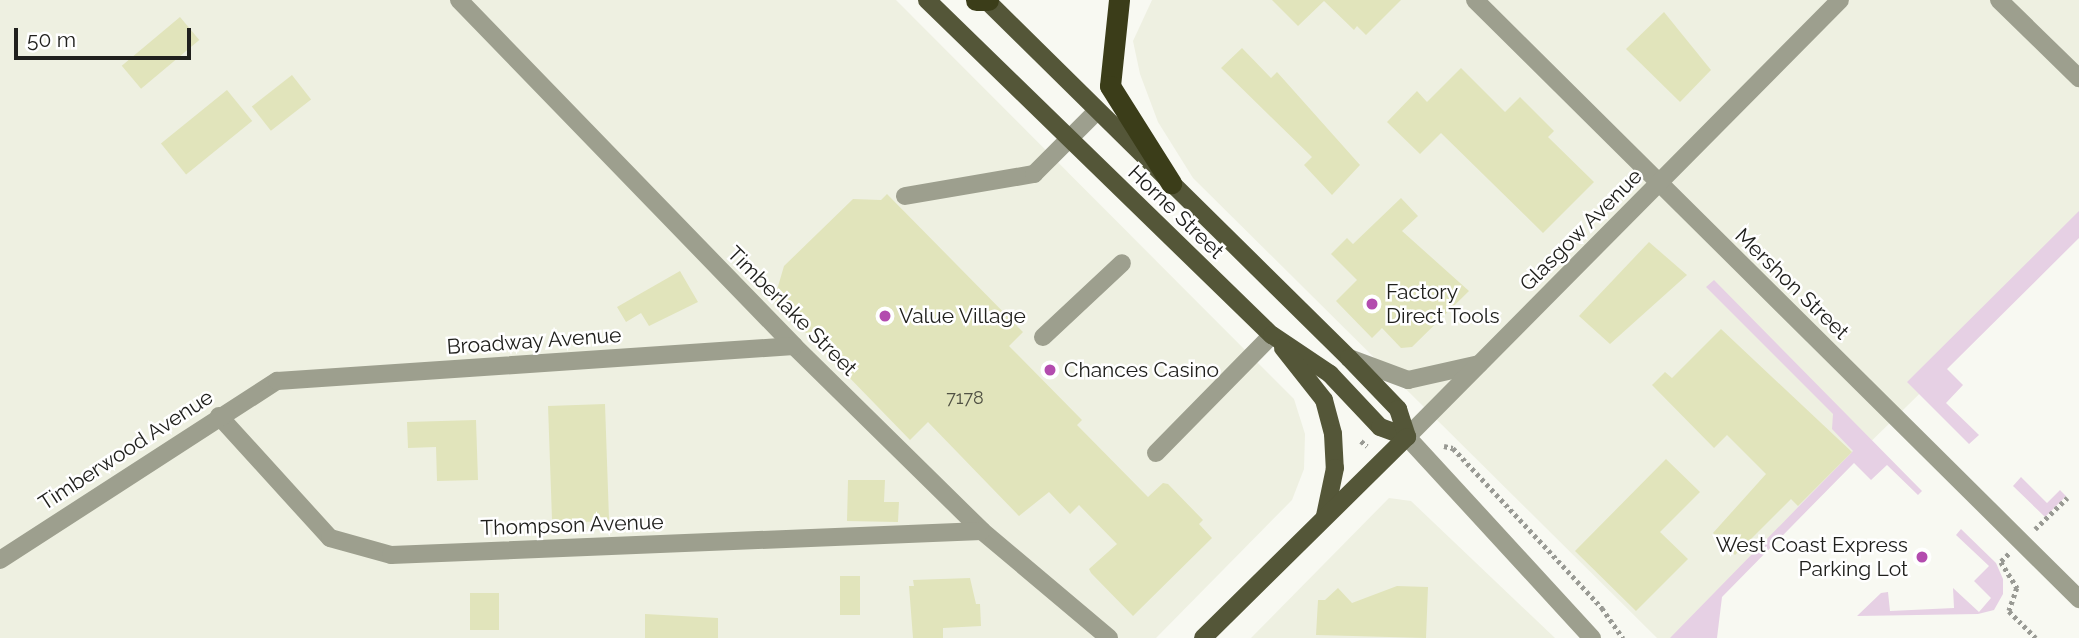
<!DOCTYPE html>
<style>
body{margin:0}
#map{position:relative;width:2079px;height:638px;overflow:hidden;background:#f8f9f2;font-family:Raleway,sans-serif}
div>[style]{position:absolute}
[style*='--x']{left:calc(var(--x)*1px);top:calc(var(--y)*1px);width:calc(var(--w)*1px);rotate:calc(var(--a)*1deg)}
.built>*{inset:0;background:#eef0e1}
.green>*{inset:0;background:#e6d0e4}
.building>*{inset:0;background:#e1e4bb;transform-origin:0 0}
.path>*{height:4.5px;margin-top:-2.25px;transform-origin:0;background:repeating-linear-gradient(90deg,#999a94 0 3.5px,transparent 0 7px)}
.minor>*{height:18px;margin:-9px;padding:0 9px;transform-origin:9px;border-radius:9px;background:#9d9f8e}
.major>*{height:18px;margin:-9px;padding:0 9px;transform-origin:9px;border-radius:9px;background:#545638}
.highway>*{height:21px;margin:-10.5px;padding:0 10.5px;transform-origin:10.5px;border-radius:10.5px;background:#3b3d19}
.dots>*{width:19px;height:19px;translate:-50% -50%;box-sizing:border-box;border:4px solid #fff;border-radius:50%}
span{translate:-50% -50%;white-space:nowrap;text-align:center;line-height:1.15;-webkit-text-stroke:5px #fff;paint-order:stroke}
.number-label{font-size:18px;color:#505144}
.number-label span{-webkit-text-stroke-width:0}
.street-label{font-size:21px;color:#20201d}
.poi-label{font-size:21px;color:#20201d}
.left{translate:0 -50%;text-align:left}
.right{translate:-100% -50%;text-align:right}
.scale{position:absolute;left:14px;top:28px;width:177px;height:32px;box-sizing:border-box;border:4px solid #20201d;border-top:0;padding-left:9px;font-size:21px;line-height:24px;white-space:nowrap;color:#20201d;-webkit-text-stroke:5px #fff;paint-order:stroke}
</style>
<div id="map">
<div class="built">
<i style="clip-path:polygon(0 0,896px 0,1294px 399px,1305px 434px,1304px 469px,1292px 500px,1156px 638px,0 638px)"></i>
<i style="clip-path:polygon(1152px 0,2079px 0,2079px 237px,1671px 638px,1657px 638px,1193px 178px,1158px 122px,1140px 74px,1133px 41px)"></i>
<i style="clip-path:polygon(1389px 498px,1411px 501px,1555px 638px,1251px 638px)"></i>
</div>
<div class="green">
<i style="clip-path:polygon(2079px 211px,2079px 238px,1947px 369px,1963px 385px,1946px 403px,1979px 435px,1969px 444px,1907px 382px)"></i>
<i style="clip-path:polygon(1714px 280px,1922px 491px,1918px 495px,1887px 465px,1871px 480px,1854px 463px,1722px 597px,1717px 638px,1670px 638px,1853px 451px,1832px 429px,1833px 414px,1706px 287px)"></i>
<i style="clip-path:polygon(2021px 477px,2047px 503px,2060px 490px,2066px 496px,2045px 517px,2013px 486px)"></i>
<i style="clip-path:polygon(1961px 529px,1996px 563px,2003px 579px,2003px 594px,1994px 610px,1978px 614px,1857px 616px,1881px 593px,1888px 592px,1890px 611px,1954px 608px,1953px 588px,1979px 612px,1991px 598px,1974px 581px,1989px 566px,1956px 535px)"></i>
</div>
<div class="building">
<i style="clip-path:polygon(1272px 0,1401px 0,1366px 35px,1357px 26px,1354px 30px,1324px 1px,1298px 26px)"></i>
<i style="clip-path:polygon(1664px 12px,1711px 70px,1680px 102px,1626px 49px)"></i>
<i style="left:180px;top:17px;width:30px;height:76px;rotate:50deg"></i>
<i style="clip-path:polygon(1242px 48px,1271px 78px,1277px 72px,1360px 165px,1332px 195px,1304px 165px,1312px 157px,1221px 68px)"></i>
<i style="clip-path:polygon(1461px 68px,1505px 112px,1520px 97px,1554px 131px,1548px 137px,1594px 182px,1543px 233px,1441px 133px,1420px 154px,1387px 122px,1417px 91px,1427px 102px)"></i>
<i style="left:292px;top:75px;width:31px;height:51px;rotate:52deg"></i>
<i style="left:227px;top:90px;width:40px;height:85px;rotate:51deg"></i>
<i style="clip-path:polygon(887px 194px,1023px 332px,1009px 346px,1082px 420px,1077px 425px,1148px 497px,1163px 483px,1168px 484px,1203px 520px,1199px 524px,1212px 538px,1133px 616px,1091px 573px,1089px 569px,1117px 544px,1079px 505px,1070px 514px,1049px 492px,1019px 516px,928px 422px,910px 440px,774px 300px,784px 266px,853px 199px,881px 200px)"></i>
<i style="clip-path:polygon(1401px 198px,1418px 216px,1402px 231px,1469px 291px,1412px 347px,1401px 348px,1382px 328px,1372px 338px,1336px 301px,1357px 280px,1331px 254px,1347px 238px,1353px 244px)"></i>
<i style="clip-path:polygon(1649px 242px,1687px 275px,1610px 344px,1579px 316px)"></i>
<i style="clip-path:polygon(680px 271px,698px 302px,649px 326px,641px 313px,626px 322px,617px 307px)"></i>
<i style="clip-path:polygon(1721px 329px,1852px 452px,1798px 506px,1791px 499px,1735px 555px,1713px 533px,1766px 474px,1727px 435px,1714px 448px,1652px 385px,1665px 372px,1672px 378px)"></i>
<i style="left:605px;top:404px;width:117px;height:57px;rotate:88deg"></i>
<i style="clip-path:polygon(476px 420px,478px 480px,437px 481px,436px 447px,408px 448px,407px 422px)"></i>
<i style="clip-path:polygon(1666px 459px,1700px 492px,1660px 532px,1688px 559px,1636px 611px,1575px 551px)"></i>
<i style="clip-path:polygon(848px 480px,885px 480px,884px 502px,899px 502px,898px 522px,847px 521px)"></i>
<i style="left:840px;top:576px;width:20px;height:39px"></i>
<i style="clip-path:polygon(970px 578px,976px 604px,980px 604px,981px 626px,943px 628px,943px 638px,913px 638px,909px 586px,914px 586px,913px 580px)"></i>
<i style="clip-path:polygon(1397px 586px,1428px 587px,1426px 638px,1316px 635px,1318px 600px,1325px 600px,1338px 588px,1352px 603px)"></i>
<i style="left:470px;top:593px;width:29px;height:37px"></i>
<i style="clip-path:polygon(645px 614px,718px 618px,718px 638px,645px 638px)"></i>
</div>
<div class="path">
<i style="--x:1361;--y:441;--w:8;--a:40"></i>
<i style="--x:1444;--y:446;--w:9;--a:13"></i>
<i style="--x:1453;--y:448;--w:219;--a:47"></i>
<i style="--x:1602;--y:608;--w:37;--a:55"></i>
<i style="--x:2035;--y:529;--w:45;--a:-44.1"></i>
<i style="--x:2009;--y:554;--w:11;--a:135"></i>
<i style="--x:2001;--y:562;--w:31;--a:58"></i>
<i style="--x:2017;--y:588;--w:24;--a:109"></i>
<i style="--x:2009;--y:611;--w:38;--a:45"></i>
</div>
<div class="minor">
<i style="--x:459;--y:0;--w:482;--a:45.9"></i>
<i style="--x:794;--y:346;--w:264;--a:44.5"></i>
<i style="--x:982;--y:531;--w:166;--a:40.1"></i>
<i style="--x:1475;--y:0;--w:851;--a:44.76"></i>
<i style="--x:1999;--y:0;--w:112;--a:44.3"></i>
<i style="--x:905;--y:196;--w:131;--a:-9.7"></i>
<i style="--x:1034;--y:174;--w:86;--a:-45"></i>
<i style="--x:1043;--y:337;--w:108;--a:-43.1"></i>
<i style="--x:1349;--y:358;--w:63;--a:20.4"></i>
<i style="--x:1408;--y:380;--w:73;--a:-12.7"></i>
<i style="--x:219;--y:416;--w:165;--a:47.7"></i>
<i style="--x:330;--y:538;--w:63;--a:15.6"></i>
<i style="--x:391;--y:555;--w:591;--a:-2.33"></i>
<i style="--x:1156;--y:453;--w:165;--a:-45.5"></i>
<i style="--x:0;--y:560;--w:330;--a:-32.9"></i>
<i style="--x:277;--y:381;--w:518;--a:-3.87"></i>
<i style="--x:1592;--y:638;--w:273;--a:-132.6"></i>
<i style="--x:1407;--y:437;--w:615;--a:-45.26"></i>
</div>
<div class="major">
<i style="--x:927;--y:0;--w:481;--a:44.2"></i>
<i style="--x:1272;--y:335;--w:70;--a:33.9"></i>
<i style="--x:1330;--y:374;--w:73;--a:46.7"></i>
<i style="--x:1380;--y:427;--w:29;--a:20"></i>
<i style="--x:986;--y:0;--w:510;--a:44.6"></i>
<i style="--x:1349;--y:358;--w:71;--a:46.1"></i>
<i style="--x:1398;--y:409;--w:29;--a:72"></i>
<i style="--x:1283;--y:348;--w:66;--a:51.7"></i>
<i style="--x:1324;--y:400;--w:35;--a:75"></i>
<i style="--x:1333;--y:434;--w:34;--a:87"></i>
<i style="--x:1335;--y:468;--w:49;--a:101.8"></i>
<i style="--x:1203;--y:638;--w:286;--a:-44.6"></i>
</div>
<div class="highway">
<i style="--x:976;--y:0;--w:12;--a:0"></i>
<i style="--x:1119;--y:0;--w:86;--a:96"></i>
<i style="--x:1110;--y:86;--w:115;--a:57.8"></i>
</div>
<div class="dots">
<i style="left:1372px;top:304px;background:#b34bae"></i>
<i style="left:885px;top:316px;background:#b34bae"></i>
<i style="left:1050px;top:370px;background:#b34bae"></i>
<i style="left:1922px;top:557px;background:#b34bae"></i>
</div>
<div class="number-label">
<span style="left:965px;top:398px">7178</span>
</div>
<div class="street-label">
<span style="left:1176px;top:212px;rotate:44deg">Horne Street</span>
<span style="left:1581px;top:230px;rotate:-45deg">Glasgow Avenue</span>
<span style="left:1792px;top:284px;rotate:44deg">Mershon Street</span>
<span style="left:792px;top:311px;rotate:45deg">Timberlake Street</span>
<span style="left:534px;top:341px;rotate:-4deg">Broadway Avenue</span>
<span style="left:126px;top:450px;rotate:-33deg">Timberwood Avenue</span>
<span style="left:572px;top:525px;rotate:-2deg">Thompson Avenue</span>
</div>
<div class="poi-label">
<span class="left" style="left:1386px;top:304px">Factory<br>Direct Tools</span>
<span class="left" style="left:899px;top:316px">Value Village</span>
<span class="left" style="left:1064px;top:370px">Chances Casino</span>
<span class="right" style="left:1908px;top:557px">West Coast Express<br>Parking Lot</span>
</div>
<div class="scale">50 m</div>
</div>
